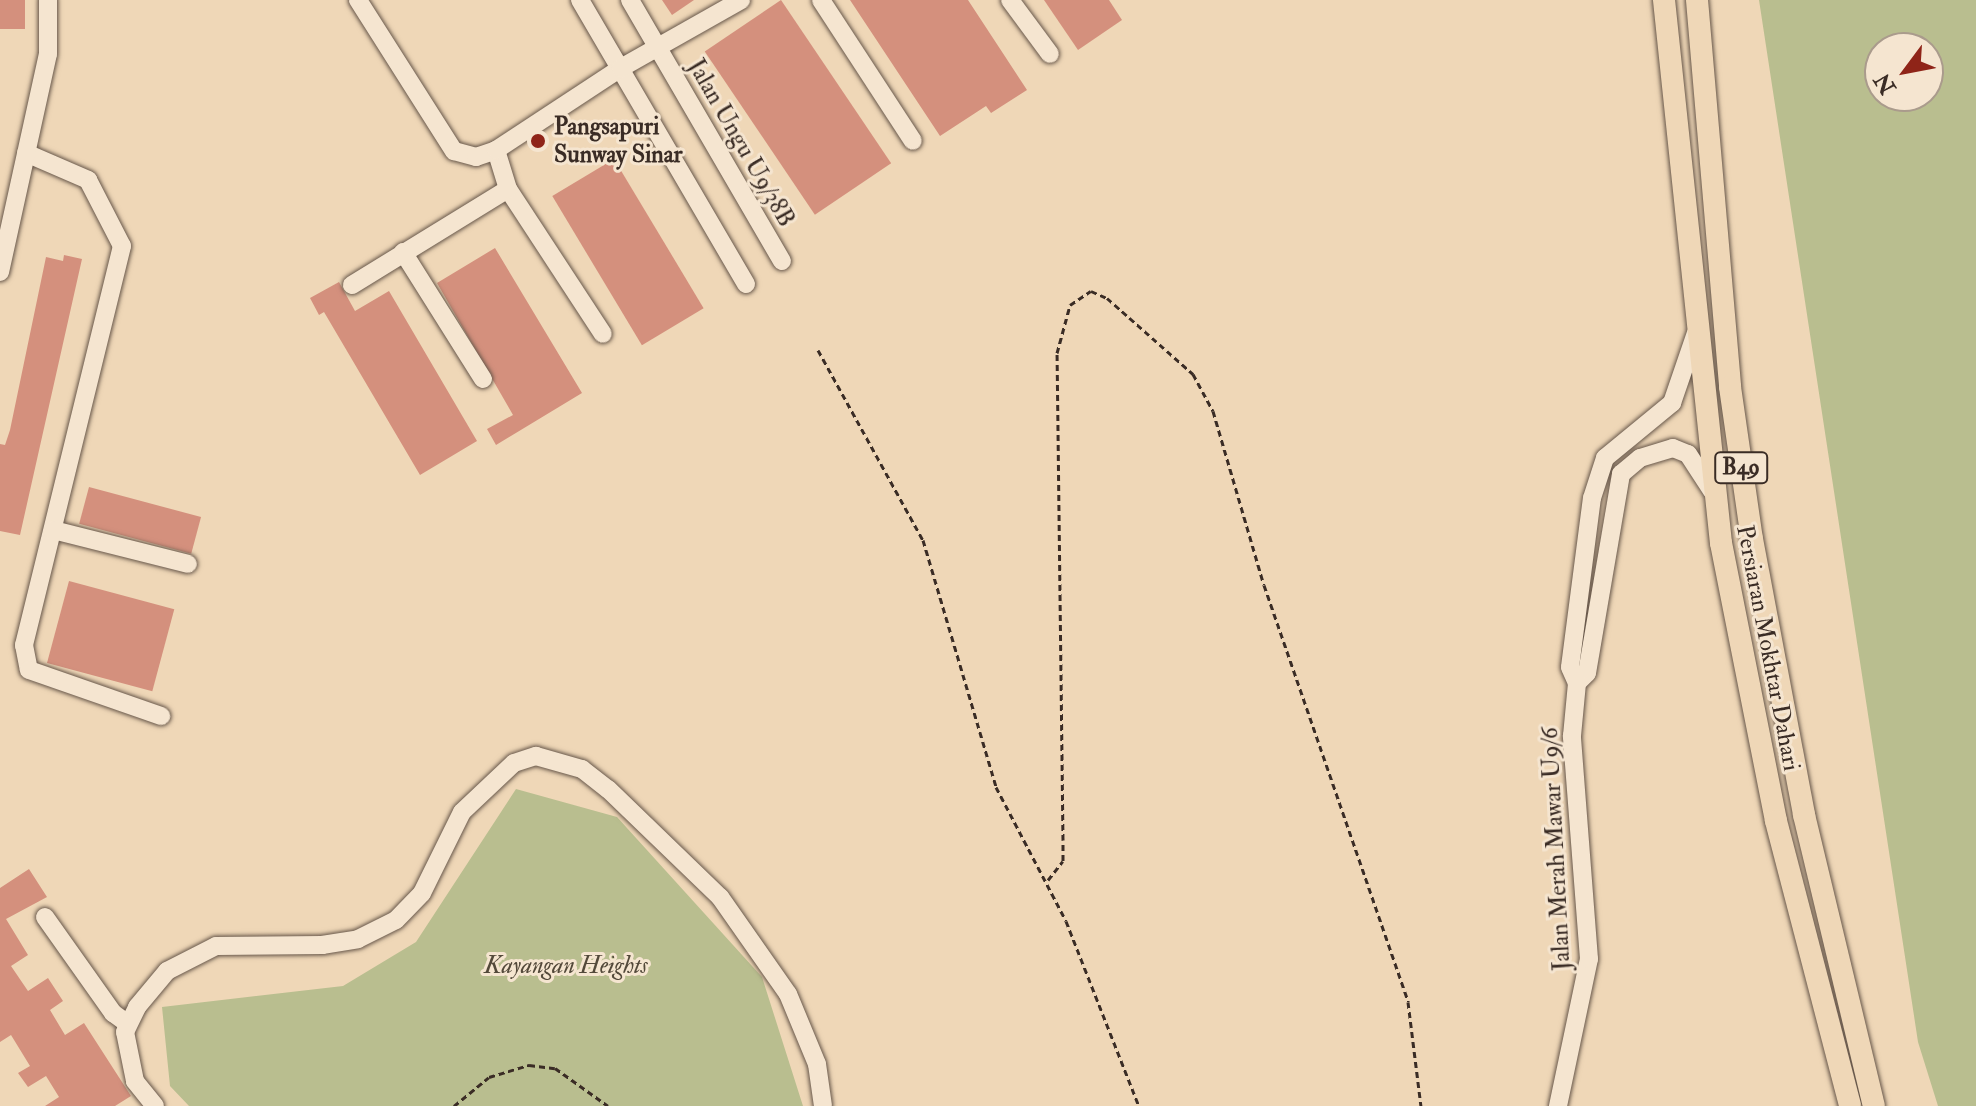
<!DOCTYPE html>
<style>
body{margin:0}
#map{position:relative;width:1976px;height:1106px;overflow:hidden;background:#efd7b7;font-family:"IM FELL Double Pica",serif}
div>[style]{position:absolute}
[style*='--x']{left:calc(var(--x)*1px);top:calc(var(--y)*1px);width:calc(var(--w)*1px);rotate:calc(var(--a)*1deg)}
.green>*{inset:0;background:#b9be8f}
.building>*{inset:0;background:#d4907d;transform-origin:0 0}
.path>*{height:3px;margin-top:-1.5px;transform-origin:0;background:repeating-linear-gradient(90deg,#3a2c25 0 6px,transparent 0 10px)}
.roads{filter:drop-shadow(0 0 2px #67574a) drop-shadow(0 0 2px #67574a)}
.minor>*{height:18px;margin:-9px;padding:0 9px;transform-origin:9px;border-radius:9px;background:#f5e5d0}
.major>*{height:22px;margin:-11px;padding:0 11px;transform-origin:11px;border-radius:11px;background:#efd7b7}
.dots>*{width:22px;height:22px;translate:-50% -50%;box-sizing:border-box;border:4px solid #f5e5d0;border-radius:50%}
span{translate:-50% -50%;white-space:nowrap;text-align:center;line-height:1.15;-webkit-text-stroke:6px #f5e5d0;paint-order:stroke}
.shield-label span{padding:2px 6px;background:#f5e5d0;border:2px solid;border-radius:6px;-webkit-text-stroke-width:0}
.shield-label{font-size:22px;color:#3a2c25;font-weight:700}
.poi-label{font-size:24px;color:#3a2c25;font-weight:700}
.left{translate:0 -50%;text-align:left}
.street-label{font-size:24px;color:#3a2c25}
.park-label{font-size:24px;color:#53493a;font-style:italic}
.north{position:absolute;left:1864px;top:32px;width:80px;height:80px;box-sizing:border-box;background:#f5e5d0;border:2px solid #aa9b8c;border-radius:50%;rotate:238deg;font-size:22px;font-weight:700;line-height:32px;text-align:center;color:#3a2c25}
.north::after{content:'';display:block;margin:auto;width:28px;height:36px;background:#8f2418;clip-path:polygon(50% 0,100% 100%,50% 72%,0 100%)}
</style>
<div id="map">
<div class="green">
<i style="clip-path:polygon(evenodd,1759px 0,1976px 0,1976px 1106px,1938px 1106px,1918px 1042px,1759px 0,1880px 48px,1928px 48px,1928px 96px,1880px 96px,1880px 48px)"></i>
<i style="clip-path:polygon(516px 789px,617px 817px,762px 977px,803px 1106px,189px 1106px,170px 1086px,162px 1007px,343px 986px,416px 942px)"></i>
</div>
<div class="building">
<i style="left:0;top:0;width:25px;height:29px"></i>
<i style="clip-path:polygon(662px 0,694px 0,672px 15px)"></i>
<i style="left:781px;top:0;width:197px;height:92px;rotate:56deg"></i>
<i style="clip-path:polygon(850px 0,968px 0,1027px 90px,991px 113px,986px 106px,940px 136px)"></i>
<i style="clip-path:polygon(1044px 0,1109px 0,1122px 20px,1078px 50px)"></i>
<i style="left:614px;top:159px;width:174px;height:72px;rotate:59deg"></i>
<i style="clip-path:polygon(495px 248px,582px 393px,496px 445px,487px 429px,513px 415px,437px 283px)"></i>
<i style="clip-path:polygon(64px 255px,82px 259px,20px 535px,0 531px,0 444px,5px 445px,10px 430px,46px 257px,63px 261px)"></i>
<i style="clip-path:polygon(339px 282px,355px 311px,389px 291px,477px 441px,420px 475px,324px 312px,319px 315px,310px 298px)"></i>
<i style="left:89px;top:487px;width:116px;height:38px;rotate:15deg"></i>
<i style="left:69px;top:581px;width:109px;height:85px;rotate:15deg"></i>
<i style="clip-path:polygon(29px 869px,47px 897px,6px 919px,28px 955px,11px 966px,28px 991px,48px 978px,63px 1001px,50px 1010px,65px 1035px,84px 1023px,131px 1096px,115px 1106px,45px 1106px,59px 1097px,46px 1076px,28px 1087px,18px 1073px,30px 1066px,11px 1035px,0 1042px,0 888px)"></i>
</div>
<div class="path">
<i style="--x:818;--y:350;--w:217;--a:61.1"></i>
<i style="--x:923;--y:540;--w:258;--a:73.5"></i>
<i style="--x:996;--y:787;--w:151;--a:62.4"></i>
<i style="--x:1066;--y:921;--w:199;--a:68.5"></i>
<i style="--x:1048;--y:880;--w:24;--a:-52"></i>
<i style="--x:1063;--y:861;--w:21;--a:-90"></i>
<i style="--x:1063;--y:840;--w:487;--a:-90.7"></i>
<i style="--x:1057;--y:353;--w:50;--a:-74.8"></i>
<i style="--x:1070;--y:305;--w:25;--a:-34"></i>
<i style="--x:1091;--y:291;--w:17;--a:24"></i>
<i style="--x:1107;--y:298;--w:115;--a:41.5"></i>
<i style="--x:1193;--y:374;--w:42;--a:61.6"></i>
<i style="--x:1213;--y:411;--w:181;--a:73.7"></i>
<i style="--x:1264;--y:585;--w:441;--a:70.9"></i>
<i style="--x:1408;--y:1002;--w:105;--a:82.9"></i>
<i style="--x:454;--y:1106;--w:45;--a:-39.6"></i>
<i style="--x:489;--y:1077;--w:42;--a:-16.7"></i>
<i style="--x:529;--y:1065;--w:26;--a:7"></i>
<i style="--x:555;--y:1068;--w:65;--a:35.6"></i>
</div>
<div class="roads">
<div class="minor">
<i style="--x:358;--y:0;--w:179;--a:57.6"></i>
<i style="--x:454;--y:151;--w:23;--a:15"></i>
<i style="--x:476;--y:157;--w:21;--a:-19"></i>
<i style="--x:580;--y:0;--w:329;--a:59.7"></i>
<i style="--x:630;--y:0;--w:302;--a:59.8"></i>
<i style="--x:821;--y:0;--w:168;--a:56.9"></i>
<i style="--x:1010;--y:0;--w:67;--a:53.5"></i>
<i style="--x:26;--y:153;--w:68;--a:23.5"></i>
<i style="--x:88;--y:180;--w:74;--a:62.7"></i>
<i style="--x:122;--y:246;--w:411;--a:103.8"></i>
<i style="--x:24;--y:645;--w:25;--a:79"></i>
<i style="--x:29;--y:670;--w:140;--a:19.2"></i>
<i style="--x:508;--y:189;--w:173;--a:56.8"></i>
<i style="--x:403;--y:252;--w:150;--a:57.8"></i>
<i style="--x:0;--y:272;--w:223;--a:-77.6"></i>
<i style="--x:48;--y:54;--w:54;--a:-90"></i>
<i style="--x:352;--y:285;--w:183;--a:-31.6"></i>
<i style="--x:508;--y:189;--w:41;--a:-107.1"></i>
<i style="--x:496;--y:150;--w:149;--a:-33.3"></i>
<i style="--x:621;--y:68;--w:138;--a:-29.5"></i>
<i style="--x:53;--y:530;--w:139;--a:14.1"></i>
<i style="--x:1577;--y:683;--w:14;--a:-45"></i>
<i style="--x:1587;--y:673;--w:202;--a:-80.3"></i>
<i style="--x:1621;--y:474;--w:25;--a:-40"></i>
<i style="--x:1640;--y:458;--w:34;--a:-17"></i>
<i style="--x:1673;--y:448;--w:16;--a:22"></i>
<i style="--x:1688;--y:454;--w:44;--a:57"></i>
<i style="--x:45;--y:917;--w:118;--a:54.7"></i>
<i style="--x:113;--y:1013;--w:17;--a:36"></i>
<i style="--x:155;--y:1106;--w:32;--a:-129"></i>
<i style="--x:135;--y:1081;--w:50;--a:-101.5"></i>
<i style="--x:125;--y:1032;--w:28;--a:-64"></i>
<i style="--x:137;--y:1007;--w:47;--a:-50.2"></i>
<i style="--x:167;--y:971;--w:55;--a:-27"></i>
<i style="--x:216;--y:946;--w:106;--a:-0.5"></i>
<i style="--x:322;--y:945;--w:36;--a:-9"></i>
<i style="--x:358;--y:939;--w:42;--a:-26.6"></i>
<i style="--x:396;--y:920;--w:37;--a:-46"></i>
<i style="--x:422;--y:893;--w:90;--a:-63.7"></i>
<i style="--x:462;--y:812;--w:71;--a:-43.3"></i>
<i style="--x:514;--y:763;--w:23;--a:-18"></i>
<i style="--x:536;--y:756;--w:48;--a:15.8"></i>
<i style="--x:582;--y:769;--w:33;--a:38"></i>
<i style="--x:608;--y:789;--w:156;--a:44"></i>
<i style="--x:720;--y:897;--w:118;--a:55"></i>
<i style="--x:788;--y:994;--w:76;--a:67.5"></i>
<i style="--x:817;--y:1064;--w:42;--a:81.9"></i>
<i style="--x:1558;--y:1106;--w:150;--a:-78.1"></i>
<i style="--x:1589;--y:959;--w:224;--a:-94.4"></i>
<i style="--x:1572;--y:736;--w:53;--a:-84.6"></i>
<i style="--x:1577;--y:683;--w:17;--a:-114"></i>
<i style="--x:1570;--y:667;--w:170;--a:-82.6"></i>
<i style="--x:1592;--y:498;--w:42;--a:-72"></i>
<i style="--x:1605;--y:458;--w:87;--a:-39.4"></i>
<i style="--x:1672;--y:403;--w:74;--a:-71.1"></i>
</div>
<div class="major">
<i style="--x:1664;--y:0;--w:546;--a:84.01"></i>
<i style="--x:1721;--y:543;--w:283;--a:78.8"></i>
<i style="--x:1776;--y:821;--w:294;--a:75.4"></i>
<i style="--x:1697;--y:0;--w:388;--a:85.1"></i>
<i style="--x:1730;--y:387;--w:154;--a:81.8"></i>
<i style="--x:1752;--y:539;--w:281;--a:79.3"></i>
<i style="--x:1804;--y:815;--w:299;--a:76.5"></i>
</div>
</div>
<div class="dots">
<i style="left:538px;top:141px;background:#8f2418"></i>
</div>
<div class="shield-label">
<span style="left:1741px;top:468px">B49</span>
</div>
<div class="poi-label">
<span class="left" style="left:554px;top:141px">Pangsapuri<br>Sunway Sinar</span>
</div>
<div class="street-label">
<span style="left:741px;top:143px;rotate:60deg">Jalan Ungu U9/38B</span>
<span style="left:1768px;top:648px;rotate:79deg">Persiaran Mokhtar Dahari</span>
<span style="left:1556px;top:849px;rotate:-93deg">Jalan Merah Mawar U9/6</span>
</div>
<div class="park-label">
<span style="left:566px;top:966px">Kayangan Heights</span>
</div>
<div class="north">N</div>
</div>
